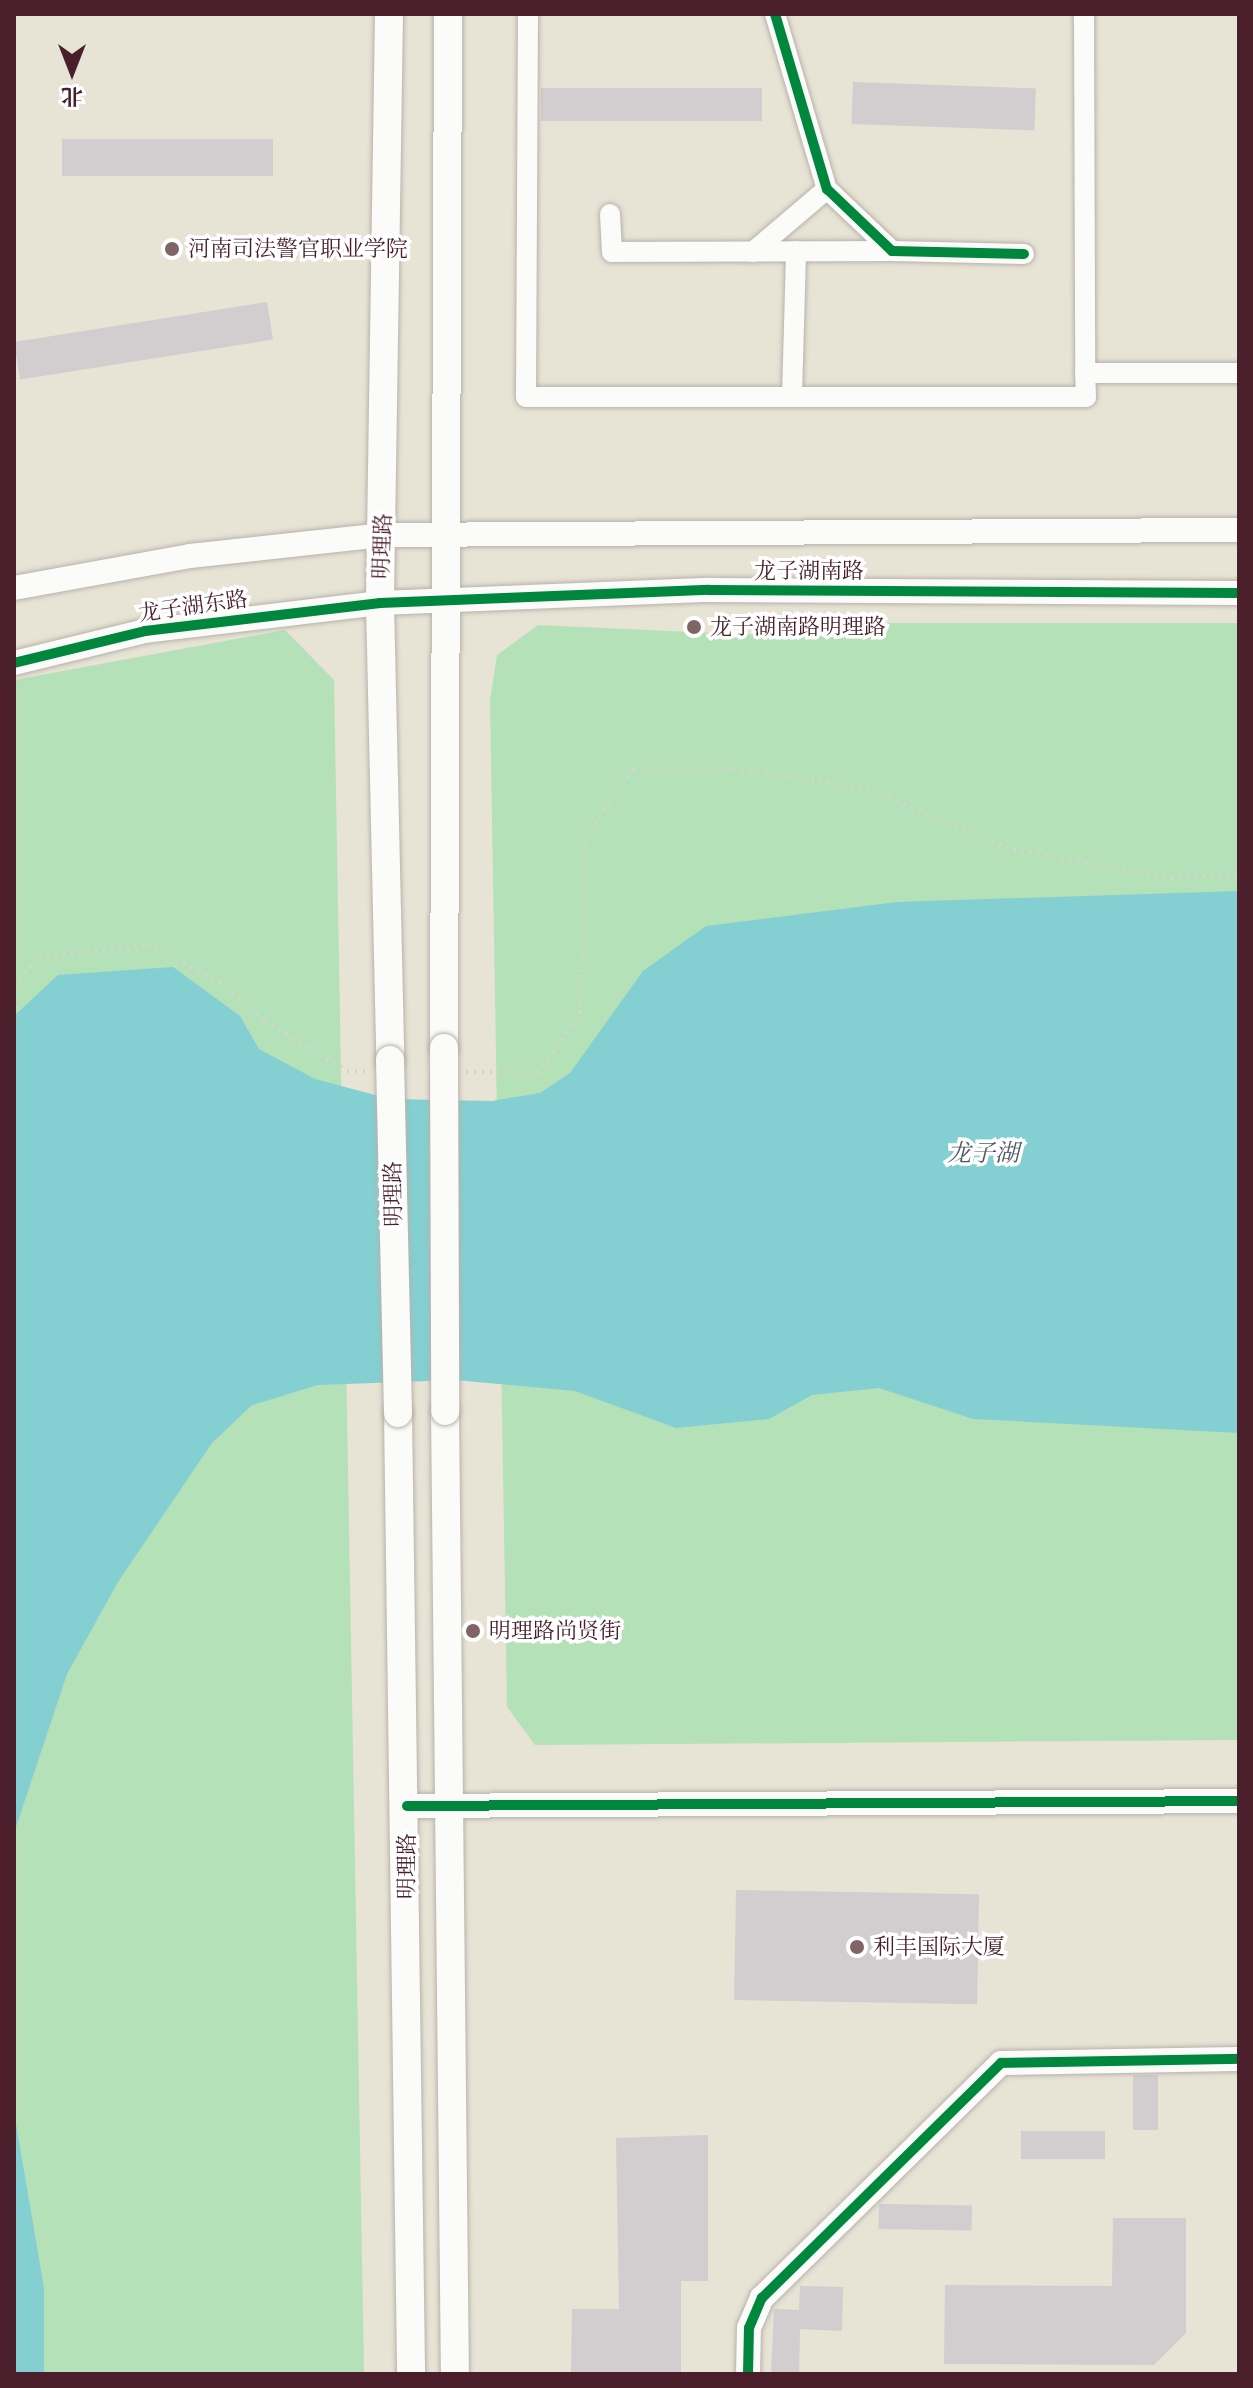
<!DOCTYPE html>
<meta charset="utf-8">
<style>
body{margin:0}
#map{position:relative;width:1253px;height:2388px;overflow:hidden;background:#e7e3d5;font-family:"IM FELL Great Primer","Noto Serif SC",serif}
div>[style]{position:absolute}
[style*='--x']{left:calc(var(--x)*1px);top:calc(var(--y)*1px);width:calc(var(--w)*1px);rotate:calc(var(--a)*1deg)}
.green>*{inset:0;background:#b4e1b8}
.water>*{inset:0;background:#84cfd2}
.building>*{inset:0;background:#d2cdcf;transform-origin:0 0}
.path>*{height:4px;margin-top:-2px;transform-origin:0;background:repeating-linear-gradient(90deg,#d6d3d0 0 2px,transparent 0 8px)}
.roads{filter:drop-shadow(0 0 2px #b8b2aa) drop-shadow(0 0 2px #b8b2aa)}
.minor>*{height:20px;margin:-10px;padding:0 10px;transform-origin:10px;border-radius:10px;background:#fbfbf9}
.tertiary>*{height:24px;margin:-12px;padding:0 12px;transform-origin:12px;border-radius:12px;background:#fbfbf9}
.secondary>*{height:28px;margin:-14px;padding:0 14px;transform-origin:14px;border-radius:14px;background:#fbfbf9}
.bridges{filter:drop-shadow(0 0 2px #b8b2aa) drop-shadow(0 0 2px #b8b2aa)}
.secondary-bridge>*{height:28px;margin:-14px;padding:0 14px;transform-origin:14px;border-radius:14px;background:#fbfbf9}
.cycleway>*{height:10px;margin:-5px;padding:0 5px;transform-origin:5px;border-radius:5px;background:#00873e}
.dots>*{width:22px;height:22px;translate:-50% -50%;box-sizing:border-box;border:4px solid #fff;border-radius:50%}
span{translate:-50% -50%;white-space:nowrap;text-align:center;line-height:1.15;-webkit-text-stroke:7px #fff;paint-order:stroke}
.poi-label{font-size:22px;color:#4a1f2b}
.left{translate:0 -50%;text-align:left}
.street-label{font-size:22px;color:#4a1f2b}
.water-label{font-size:24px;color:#505a65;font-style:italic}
.frame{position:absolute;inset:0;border:16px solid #4a1f2b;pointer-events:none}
.north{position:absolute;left:32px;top:32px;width:80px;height:80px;-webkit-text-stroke:6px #fff;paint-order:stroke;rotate:180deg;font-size:22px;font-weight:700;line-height:32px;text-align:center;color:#4a1f2b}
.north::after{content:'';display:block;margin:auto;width:28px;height:36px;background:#4a1f2b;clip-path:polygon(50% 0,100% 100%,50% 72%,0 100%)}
</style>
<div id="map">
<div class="green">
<i style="clip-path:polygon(815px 623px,1239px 623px,1239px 1740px,535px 1745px,507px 1707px,490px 700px,497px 655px,538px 625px,756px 635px)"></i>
<i style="clip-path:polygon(285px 630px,334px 680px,364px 2374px,14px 2374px,14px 680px)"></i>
</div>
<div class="water">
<i style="clip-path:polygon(1239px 891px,1239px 1433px,973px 1419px,879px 1388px,812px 1395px,769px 1419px,676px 1428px,575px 1391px,455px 1380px,318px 1385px,252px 1405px,212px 1443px,118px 1582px,67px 1674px,14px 1833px,14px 1016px,58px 975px,173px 967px,240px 1016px,259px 1049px,315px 1079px,390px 1099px,492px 1101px,540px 1093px,570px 1073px,643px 971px,706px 926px,897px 902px)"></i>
<i style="clip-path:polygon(14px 2112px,44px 2288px,44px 2374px,14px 2374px)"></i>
</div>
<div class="building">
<i style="left:853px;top:82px;width:183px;height:42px;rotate:2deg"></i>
<i style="left:541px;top:88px;width:221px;height:33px"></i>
<i style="left:273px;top:139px;width:37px;height:211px;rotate:90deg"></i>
<i style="left:267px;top:302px;width:38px;height:256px;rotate:81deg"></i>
<i style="left:736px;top:1890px;width:243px;height:110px;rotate:1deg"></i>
<i style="left:1158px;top:2075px;width:55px;height:25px;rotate:90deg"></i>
<i style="left:1105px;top:2131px;width:28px;height:84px;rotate:90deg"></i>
<i style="clip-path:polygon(708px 2135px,708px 2281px,681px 2281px,681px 2374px,571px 2374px,572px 2309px,619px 2309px,616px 2138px)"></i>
<i style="left:879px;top:2204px;width:93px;height:25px;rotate:1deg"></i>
<i style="clip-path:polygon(1113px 2218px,1186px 2218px,1186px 2333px,1154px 2365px,944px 2364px,945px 2285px,1112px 2286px)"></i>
<i style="clip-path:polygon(800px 2286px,843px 2287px,842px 2331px,800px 2329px,799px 2374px,771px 2374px,774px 2309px,799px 2310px)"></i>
</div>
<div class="path">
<i style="--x:14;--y:985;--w:38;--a:-48"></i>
<i style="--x:39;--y:957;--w:110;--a:-6.3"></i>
<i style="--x:148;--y:945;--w:81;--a:27.2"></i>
<i style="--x:220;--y:982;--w:60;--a:40.9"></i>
<i style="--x:265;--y:1021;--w:96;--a:31.4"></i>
<i style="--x:347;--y:1071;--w:18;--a:0"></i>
<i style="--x:466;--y:1072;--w:73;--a:0.8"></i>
<i style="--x:539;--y:1073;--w:73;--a:-56.1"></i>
<i style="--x:580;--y:1012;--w:175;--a:-88"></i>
<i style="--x:586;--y:837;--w:83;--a:-55.3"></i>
<i style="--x:633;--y:769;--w:100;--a:0"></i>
<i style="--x:733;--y:769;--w:135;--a:8.1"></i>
<i style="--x:867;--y:788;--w:151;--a:23.3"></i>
<i style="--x:1006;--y:848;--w:168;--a:10.3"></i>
<i style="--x:1171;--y:878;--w:68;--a:-3.4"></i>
</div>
<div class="roads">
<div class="minor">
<i style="--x:528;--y:14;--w:383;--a:90.3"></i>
<i style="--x:526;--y:397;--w:560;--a:0"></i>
<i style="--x:1086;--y:397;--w:24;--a:-92"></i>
<i style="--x:1085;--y:373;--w:154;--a:0"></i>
<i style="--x:775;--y:14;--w:183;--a:73.5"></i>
<i style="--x:827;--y:189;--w:90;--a:43.6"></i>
<i style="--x:892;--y:251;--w:132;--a:1.3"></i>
<i style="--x:1084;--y:14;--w:359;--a:89.8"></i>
<i style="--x:610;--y:214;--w:38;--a:87"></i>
<i style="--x:612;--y:252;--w:280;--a:-0.2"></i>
<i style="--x:753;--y:252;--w:97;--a:-40.4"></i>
<i style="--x:792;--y:397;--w:146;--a:-88.4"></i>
</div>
<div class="tertiary">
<i style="--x:14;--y:588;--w:179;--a:-10.3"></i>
<i style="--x:190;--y:556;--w:195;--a:-6.2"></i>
<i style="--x:384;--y:535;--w:855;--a:-0.34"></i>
<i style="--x:14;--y:663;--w:135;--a:-13.7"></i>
<i style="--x:145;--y:631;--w:237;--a:-6.8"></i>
<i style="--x:380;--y:603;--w:329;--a:-2.3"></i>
<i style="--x:709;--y:590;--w:530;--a:0.32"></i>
<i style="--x:407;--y:1806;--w:832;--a:-0.34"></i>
<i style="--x:748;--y:2374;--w:46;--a:-88.8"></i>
<i style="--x:749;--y:2328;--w:33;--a:-67"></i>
<i style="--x:762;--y:2298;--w:335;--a:-44.5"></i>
<i style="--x:1001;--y:2063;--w:238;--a:-1"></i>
</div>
<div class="secondary">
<i style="--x:389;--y:14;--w:589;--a:90.88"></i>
<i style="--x:380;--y:603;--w:457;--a:88.7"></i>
<i style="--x:444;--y:1048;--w:1034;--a:-89.78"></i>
<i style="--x:445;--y:1411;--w:963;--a:89.41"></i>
<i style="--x:398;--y:1413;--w:961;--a:89.22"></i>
</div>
</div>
<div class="bridges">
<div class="secondary-bridge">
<i style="--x:444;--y:1048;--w:363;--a:89.8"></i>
<i style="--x:390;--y:1060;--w:353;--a:88.7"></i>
</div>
</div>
<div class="cycleway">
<i style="--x:775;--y:14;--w:183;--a:73.5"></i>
<i style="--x:827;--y:189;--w:90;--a:43.6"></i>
<i style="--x:892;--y:251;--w:132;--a:1.3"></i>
<i style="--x:14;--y:663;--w:135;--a:-13.7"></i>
<i style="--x:145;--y:631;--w:237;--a:-6.8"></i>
<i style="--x:380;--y:603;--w:329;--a:-2.3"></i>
<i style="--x:709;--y:590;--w:530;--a:0.32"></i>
<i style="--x:407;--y:1806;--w:832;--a:-0.34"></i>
<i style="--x:748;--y:2374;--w:46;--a:-88.8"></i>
<i style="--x:749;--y:2328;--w:33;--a:-67"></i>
<i style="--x:762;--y:2298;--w:335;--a:-44.5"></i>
<i style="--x:1001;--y:2063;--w:238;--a:-1"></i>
</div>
<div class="dots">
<i style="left:172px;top:249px;background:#816466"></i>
<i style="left:694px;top:627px;background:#816466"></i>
<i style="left:473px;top:1631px;background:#816466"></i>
<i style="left:857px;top:1947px;background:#816466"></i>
</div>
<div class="poi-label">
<span class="left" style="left:188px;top:249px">河南司法警官职业学院</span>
<span class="left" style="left:710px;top:627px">龙子湖南路明理路</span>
<span class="left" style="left:489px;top:1631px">明理路尚贤街</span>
<span class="left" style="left:873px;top:1947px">利丰国际大厦</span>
</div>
<div class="street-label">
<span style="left:382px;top:546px;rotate:-88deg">明理路</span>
<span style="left:809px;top:571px">龙子湖南路</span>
<span style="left:193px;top:606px;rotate:-8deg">龙子湖东路</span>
<span style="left:393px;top:1194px;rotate:-91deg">明理路</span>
<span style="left:407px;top:1866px;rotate:-90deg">明理路</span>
</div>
<div class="water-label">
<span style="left:983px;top:1154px">龙子湖</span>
</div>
<div class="frame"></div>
<div class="north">北</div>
</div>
